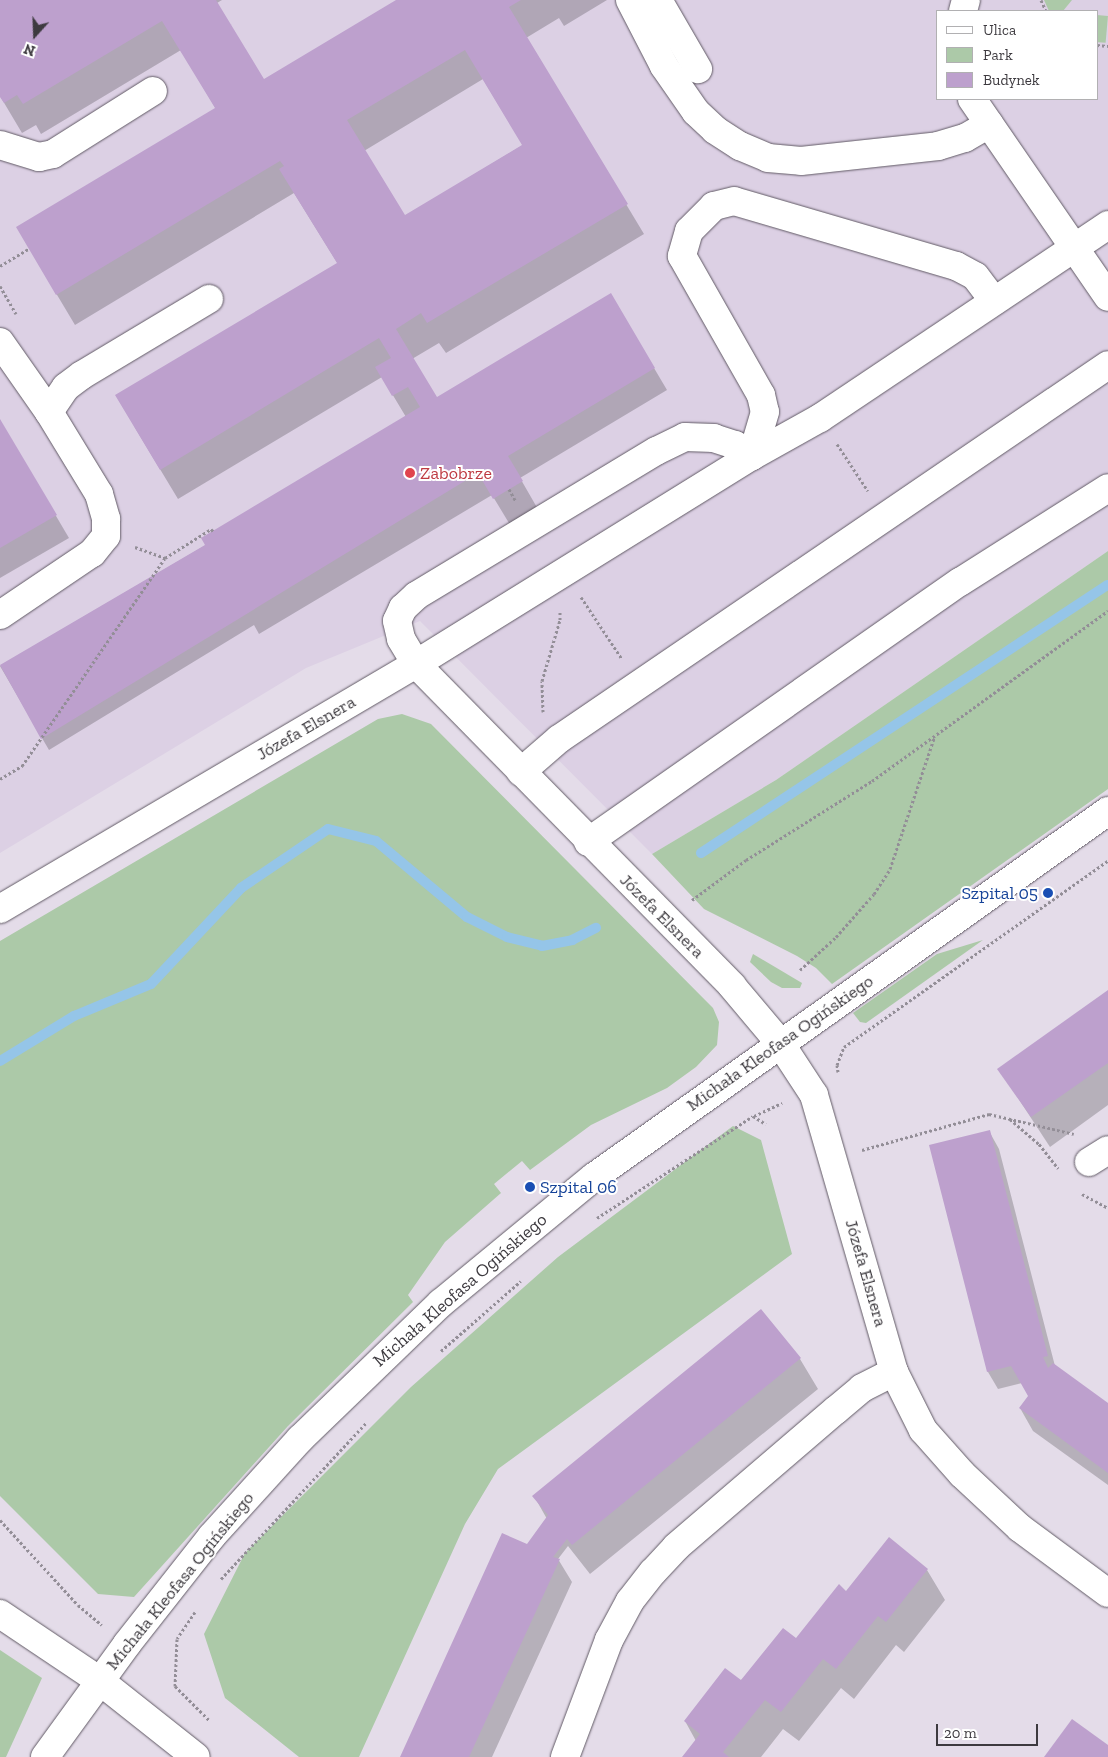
<!DOCTYPE html>
<meta charset="utf-8">
<style>
body{margin:0}
#map{position:relative;width:1108px;height:1757px;overflow:hidden;background:#e4dce9;font-family:"Zilla Slab",serif}
div>[style]{position:absolute}
[style*='--x']{left:calc(var(--x)*1px);top:calc(var(--y)*1px);width:calc(var(--w)*1px);rotate:calc(var(--a)*1deg)}
.built>*{inset:0;background:#dcd0e4}
.green>*{inset:0;background:#acc9a8;transform-origin:0 0}
.shadow>*{inset:0;background:#0003}
.stream>*{height:10px;margin:-5px;padding:0 5px;transform-origin:5px;border-radius:5px;background:#95c5e8}
.building>*{inset:0;background:#bda0cd}
.path>*{height:3px;margin-top:-1.5px;transform-origin:0;background:repeating-linear-gradient(90deg,#938e97 0 2.5px,transparent 0 5px)}
.roads{filter:drop-shadow(0 0 1px #615a65) drop-shadow(0 0 1px #615a65)}
.minor>*{height:28px;margin:-14px;padding:0 14px;transform-origin:14px;border-radius:14px;background:#fff}
.dots>*{width:14px;height:14px;translate:-50% -50%;box-sizing:border-box;border:2px solid #fff;border-radius:50%}
span{translate:-50% -50%;white-space:nowrap;text-align:center;line-height:1.15;-webkit-text-stroke:4px #fff;paint-order:stroke}
.health-label{font-size:18px;color:#be3a42}
.left{translate:0 -50%;text-align:left}
.street-label{font-size:18px;color:#3d3a3f}
.transit-label{font-size:18px;color:#164399}
.right{translate:-100% -50%;text-align:right}
.legend{position:absolute;left:936px;top:10px;width:162px;height:90px;box-sizing:border-box;background:#fff;border:1px solid #b1b0b2;margin:0;padding:6px 9px;list-style:none;font-size:15px;color:#3d3a3f}
.legend li{display:flex;align-items:center;gap:10px;height:25px}
.legend b{width:25px;border:1px solid #b1b0b2}
.north{position:absolute;left:10px;top:10px;width:50px;height:50px;-webkit-text-stroke:4px #fff;paint-order:stroke;rotate:200deg;font-size:14px;font-weight:700;line-height:20px;text-align:center;color:#3d3a3f}
.north::after{content:'';display:block;margin:auto;width:18px;height:22px;background:#3d3a3f;clip-path:polygon(50% 0,100% 100%,50% 72%,0 100%)}
.scale{position:absolute;left:936px;top:1724px;width:102px;height:22px;box-sizing:border-box;border:2px solid #3d3a3f;border-top:0;padding-left:6px;font-size:15px;line-height:18px;white-space:nowrap;color:#3d3a3f;-webkit-text-stroke:4px #fff;paint-order:stroke}
</style>
<div id="map">
<div class="built">
<i style="clip-path:polygon(evenodd,0 0,1108px 0,1108px 551px,776px 780px,652px 854px,420px 621px,306px 668px,0 853px,0 0,937px 11px,1097px 11px,1097px 99px,937px 99px,937px 11px)"></i>
</div>
<div class="green">
<i style="clip-path:polygon(1044px 0,1072px 0,1063px 11px,1049px 11px)"></i>
<i style="left:1097px;top:15px;width:11px;height:27px;rotate:5deg"></i>
<i style="clip-path:polygon(1108px 551px,1108px 789px,832px 984px,816px 968px,797px 956px,704px 909px,652px 854px,776px 780px)"></i>
<i style="clip-path:polygon(402px 714px,431px 724px,713px 1008px,719px 1022px,717px 1045px,696px 1067px,667px 1088px,591px 1125px,530px 1170px,522px 1161px,494px 1184px,501px 1193px,445px 1242px,408px 1295px,413px 1302px,288px 1426px,134px 1597px,98px 1594px,0 1496px,0 941px,378px 719px)"></i>
<i style="clip-path:polygon(983px 940px,866px 1023px,860px 1022px,853px 1013px,937px 954px)"></i>
<i style="clip-path:polygon(753px 954px,802px 983px,800px 988px,782px 988px,771px 982px,750px 962px)"></i>
<i style="clip-path:polygon(733px 1126px,761px 1140px,792px 1254px,498px 1469px,465px 1524px,359px 1757px,299px 1757px,225px 1698px,204px 1634px,245px 1553px,411px 1387px,558px 1257px)"></i>
<i style="clip-path:polygon(0 1650px,42px 1678px,6px 1757px,0 1757px)"></i>
</div>
<div class="shadow">
<i style="clip-path:polygon(evenodd,0 0,222px 0,217px 3px,263px 81px,398px 0,607px 0,564px 26px,559px 18px,526px 38px,644px 234px,446px 353px,439px 343px,412px 359px,436px 399px,654px 368px,667px 390px,520px 478px,539px 511px,512px 528px,492px 495px,259px 634px,254px 625px,49px 750px,0 666px,206px 545px,406px 417px,382px 377px,178px 499px,134px 426px,338px 264px,294px 193px,75px 325px,35px 258px,216px 109px,181px 50px,41px 134px,36px 125px,22px 133px,0 96px,0 0,483px 79px,523px 145px,404px 217px,364px 151px,483px 79px)"></i>
<i style="clip-path:polygon(0 421px,69px 538px,0 578px)"></i>
<i style="clip-path:polygon(1108px 992px,1108px 1105px,1050px 1147px,999px 1069px)"></i>
<i style="clip-path:polygon(989px 1131px,999px 1149px,1055px 1366px,1108px 1405px,1108px 1485px,1033px 1431px,1020px 1408px,1030px 1396px,1022px 1383px,998px 1389px,988px 1372px)"></i>
<i style="clip-path:polygon(761px 1311px,800px 1359px,818px 1389px,590px 1574px,568px 1546px,558px 1559px,572px 1582px,492px 1757px,402px 1757px,527px 1546px,547px 1519px,534px 1496px)"></i>
<i style="clip-path:polygon(927px 1570px,945px 1600px,904px 1652px,896px 1645px,854px 1699px,841px 1688px,799px 1741px,783px 1729px,761px 1757px,683px 1757px,696px 1741px,685px 1721px,797px 1639px,846px 1592px)"></i>
</div>
<div class="stream">
<i style="--x:701;--y:853;--w:487;--a:-33.4"></i>
<i style="--x:0;--y:1061;--w:87;--a:-31.3"></i>
<i style="--x:74;--y:1016;--w:83;--a:-22.6"></i>
<i style="--x:151;--y:984;--w:132;--a:-46.8"></i>
<i style="--x:241;--y:888;--w:105;--a:-34.1"></i>
<i style="--x:328;--y:829;--w:49;--a:14"></i>
<i style="--x:376;--y:841;--w:119;--a:39.9"></i>
<i style="--x:467;--y:917;--w:45;--a:26.6"></i>
<i style="--x:507;--y:937;--w:36;--a:14"></i>
<i style="--x:542;--y:946;--w:31;--a:-11"></i>
<i style="--x:572;--y:940;--w:27;--a:-27"></i>
</div>
<div class="building">
<i style="clip-path:polygon(evenodd,0 0,216px 0,264px 79px,396px 0,521px 0,509px 7px,628px 204px,427px 323px,421px 313px,396px 329px,437px 397px,611px 293px,655px 368px,508px 456px,523px 481px,493px 499px,478px 473px,41px 739px,0 665px,205px 545px,201px 538px,420px 407px,408px 387px,392px 396px,375px 367px,391px 358px,379px 338px,160px 470px,115px 395px,337px 263px,279px 169px,284px 166px,280px 161px,56px 295px,16px 227px,215px 108px,162px 21px,23px 104px,17px 95px,4px 103px,0 97px,0 0,465px 50px,522px 145px,405px 215px,347px 120px,465px 50px)"></i>
<i style="clip-path:polygon(0 419px,57px 515px,0 548px)"></i>
<i style="clip-path:polygon(1108px 990px,1108px 1063px,1031px 1117px,997px 1069px)"></i>
<i style="clip-path:polygon(990px 1130px,1048px 1356px,1043px 1357px,1048px 1368px,1053px 1363px,1108px 1403px,1108px 1473px,1019px 1408px,1028px 1396px,1011px 1366px,987px 1372px,929px 1145px)"></i>
<i style="clip-path:polygon(761px 1309px,801px 1358px,572px 1545px,567px 1539px,553px 1557px,560px 1559px,469px 1757px,400px 1757px,502px 1533px,527px 1544px,548px 1515px,532px 1496px)"></i>
<i style="clip-path:polygon(889px 1537px,928px 1569px,886px 1622px,878px 1616px,836px 1669px,823px 1659px,781px 1712px,765px 1700px,723px 1752px,729px 1757px,682px 1757px,700px 1734px,684px 1721px,725px 1668px,741px 1680px,783px 1628px,796px 1638px,839px 1584px,846px 1591px)"></i>
<i style="clip-path:polygon(1072px 1719px,1108px 1745px,1108px 1757px,1044px 1757px)"></i>
</div>
<div class="path">
<i style="--x:1041;--y:0;--w:12;--a:66"></i>
<i style="--x:1097;--y:45;--w:11;--a:5"></i>
<i style="--x:0;--y:266;--w:33;--a:-31"></i>
<i style="--x:0;--y:286;--w:32;--a:60"></i>
<i style="--x:837;--y:444;--w:56;--a:56.6"></i>
<i style="--x:509;--y:489;--w:13;--a:61"></i>
<i style="--x:135;--y:547;--w:32;--a:20"></i>
<i style="--x:581;--y:597;--w:74;--a:56.5"></i>
<i style="--x:543;--y:712;--w:31;--a:-92"></i>
<i style="--x:542;--y:681;--w:64;--a:-73.6"></i>
<i style="--x:560;--y:620;--w:8;--a:-90"></i>
<i style="--x:0;--y:779;--w:26;--a:-31"></i>
<i style="--x:22;--y:766;--w:252;--a:-55.5"></i>
<i style="--x:165;--y:558;--w:54;--a:-32.2"></i>
<i style="--x:211;--y:529;--w:3;--a:45"></i>
<i style="--x:692;--y:900;--w:67;--a:-36.5"></i>
<i style="--x:746;--y:860;--w:149;--a:-32.1"></i>
<i style="--x:872;--y:781;--w:291;--a:-35.8"></i>
<i style="--x:800;--y:970;--w:49;--a:-42.5"></i>
<i style="--x:836;--y:937;--w:57;--a:-48.5"></i>
<i style="--x:874;--y:894;--w:30;--a:-57"></i>
<i style="--x:890;--y:869;--w:138;--a:-71.4"></i>
<i style="--x:838;--y:1072;--w:7;--a:-98"></i>
<i style="--x:837;--y:1065;--w:19;--a:-69"></i>
<i style="--x:844;--y:1047;--w:323;--a:-35.2"></i>
<i style="--x:754;--y:1116;--w:31;--a:-25"></i>
<i style="--x:1010;--y:1119;--w:38;--a:41"></i>
<i style="--x:1039;--y:1144;--w:31;--a:52"></i>
<i style="--x:862;--y:1150;--w:132;--a:-15.8"></i>
<i style="--x:989;--y:1114;--w:87;--a:13.2"></i>
<i style="--x:1082;--y:1194;--w:30;--a:28"></i>
<i style="--x:597;--y:1218;--w:186;--a:-33.2"></i>
<i style="--x:753;--y:1116;--w:15;--a:32"></i>
<i style="--x:441;--y:1351;--w:106;--a:-41.2"></i>
<i style="--x:0;--y:1520;--w:115;--a:47.5"></i>
<i style="--x:78;--y:1605;--w:31;--a:40"></i>
<i style="--x:221;--y:1579;--w:213;--a:-47.1"></i>
<i style="--x:195;--y:1612;--w:32;--a:124"></i>
<i style="--x:177;--y:1639;--w:47;--a:92.4"></i>
<i style="--x:175;--y:1686;--w:49;--a:45"></i>
</div>
<div class="roads">
<div class="minor">
<i style="--x:630;--y:0;--w:74;--a:62.7"></i>
<i style="--x:664;--y:66;--w:56;--a:55.2"></i>
<i style="--x:696;--y:112;--w:26;--a:43"></i>
<i style="--x:715;--y:130;--w:30;--a:33"></i>
<i style="--x:740;--y:146;--w:30;--a:23"></i>
<i style="--x:768;--y:158;--w:33;--a:5"></i>
<i style="--x:801;--y:161;--w:138;--a:-6.2"></i>
<i style="--x:938;--y:146;--w:28;--a:-17"></i>
<i style="--x:965;--y:138;--w:28;--a:-30"></i>
<i style="--x:658;--y:0;--w:80;--a:59.9"></i>
<i style="--x:963;--y:11;--w:11;--a:-75"></i>
<i style="--x:972;--y:99;--w:240;--a:55.5"></i>
<i style="--x:0;--y:145;--w:41;--a:17.1"></i>
<i style="--x:39;--y:157;--w:14;--a:-12"></i>
<i style="--x:53;--y:154;--w:118;--a:-32.2"></i>
<i style="--x:994;--y:301;--w:31;--a:-127"></i>
<i style="--x:975;--y:276;--w:21;--a:-152"></i>
<i style="--x:956;--y:266;--w:231;--a:-163.7"></i>
<i style="--x:734;--y:201;--w:21;--a:166"></i>
<i style="--x:714;--y:206;--w:35;--a:135"></i>
<i style="--x:689;--y:231;--w:26;--a:106"></i>
<i style="--x:682;--y:256;--w:160;--a:60.4"></i>
<i style="--x:761;--y:395;--w:17;--a:77"></i>
<i style="--x:765;--y:412;--w:46;--a:106.5"></i>
<i style="--x:752;--y:456;--w:20;--a:-147"></i>
<i style="--x:735;--y:445;--w:22;--a:-162"></i>
<i style="--x:714;--y:438;--w:29;--a:-178"></i>
<i style="--x:685;--y:437;--w:32;--a:154"></i>
<i style="--x:656;--y:451;--w:280;--a:148.9"></i>
<i style="--x:416;--y:596;--w:18;--a:137"></i>
<i style="--x:403;--y:608;--w:14;--a:115"></i>
<i style="--x:397;--y:621;--w:18;--a:77"></i>
<i style="--x:401;--y:639;--w:29;--a:59"></i>
<i style="--x:416;--y:664;--w:395;--a:-31.8"></i>
<i style="--x:752;--y:456;--w:78;--a:-29.2"></i>
<i style="--x:820;--y:418;--w:347;--a:-33.8"></i>
<i style="--x:0;--y:342;--w:85;--a:55"></i>
<i style="--x:49;--y:412;--w:96;--a:58.6"></i>
<i style="--x:99;--y:494;--w:26;--a:74"></i>
<i style="--x:106;--y:519;--w:17;--a:90"></i>
<i style="--x:106;--y:536;--w:22;--a:129"></i>
<i style="--x:92;--y:553;--w:111;--a:146"></i>
<i style="--x:49;--y:412;--w:30;--a:-56"></i>
<i style="--x:66;--y:387;--w:20;--a:-37"></i>
<i style="--x:82;--y:375;--w:148;--a:-30.9"></i>
<i style="--x:521;--y:772;--w:50;--a:-41"></i>
<i style="--x:559;--y:739;--w:664;--a:-34.26"></i>
<i style="--x:588;--y:842;--w:454;--a:-35"></i>
<i style="--x:960;--y:582;--w:175;--a:-32.4"></i>
<i style="--x:0;--y:909;--w:483;--a:-30.5"></i>
<i style="--x:416;--y:664;--w:451;--a:45.5"></i>
<i style="--x:732;--y:986;--w:75;--a:49.9"></i>
<i style="--x:780;--y:1043;--w:62;--a:56.8"></i>
<i style="--x:814;--y:1095;--w:288;--a:73.9"></i>
<i style="--x:894;--y:1372;--w:65;--a:63.4"></i>
<i style="--x:923;--y:1430;--w:59;--a:48.4"></i>
<i style="--x:962;--y:1474;--w:79;--a:43"></i>
<i style="--x:1020;--y:1528;--w:109;--a:36.5"></i>
<i style="--x:1089;--y:1162;--w:22;--a:-32"></i>
<i style="--x:0;--y:1614;--w:120;--a:33.8"></i>
<i style="--x:100;--y:1681;--w:122;--a:38.4"></i>
<i style="--x:45;--y:1757;--w:140;--a:-54"></i>
<i style="--x:127;--y:1644;--w:137;--a:-51.8"></i>
<i style="--x:212;--y:1536;--w:131;--a:-47.8"></i>
<i style="--x:300;--y:1439;--w:196;--a:-44"></i>
<i style="--x:441;--y:1303;--w:198;--a:-39.5"></i>
<i style="--x:594;--y:1177;--w:631;--a:-35.45"></i>
<i style="--x:565;--y:1757;--w:125;--a:-69.4"></i>
<i style="--x:609;--y:1640;--w:44;--a:-61.7"></i>
<i style="--x:630;--y:1601;--w:37;--a:-52"></i>
<i style="--x:653;--y:1572;--w:34;--a:-47"></i>
<i style="--x:676;--y:1547;--w:211;--a:-40.6"></i>
<i style="--x:836;--y:1410;--w:34;--a:-40"></i>
<i style="--x:862;--y:1388;--w:36;--a:-27"></i>
</div>
</div>
<div class="dots">
<i style="left:410px;top:473px;background:#e0444e"></i>
<i style="left:1048px;top:893px;background:#1a4fb4"></i>
<i style="left:530px;top:1187px;background:#1a4fb4"></i>
</div>
<div class="health-label">
<span class="left" style="left:420px;top:473px">Zabobrze</span>
</div>
<div class="street-label">
<span style="left:306px;top:728px;rotate:-30deg">Józefa Elsnera</span>
<span style="left:662px;top:916px;rotate:45deg">Józefa Elsnera</span>
<span style="left:780px;top:1043px;rotate:-35deg">Michała Kleofasa Ogińskiego</span>
<span style="left:866px;top:1273px;rotate:74deg">Józefa Elsnera</span>
<span style="left:460px;top:1290px;rotate:-41deg">Michała Kleofasa Ogińskiego</span>
<span style="left:180px;top:1581px;rotate:-51deg">Michała Kleofasa Ogińskiego</span>
</div>
<div class="transit-label">
<span class="right" style="left:1038px;top:893px">Szpital 05</span>
<span class="left" style="left:540px;top:1187px">Szpital 06</span>
</div>
<ul class="legend">
<li><b style="height:6px;background:#fff"></b>Ulica</li>
<li><b style="height:14px;background:#acc9a8"></b>Park</li>
<li><b style="height:14px;background:#bda0cd"></b>Budynek</li>
</ul>
<div class="north">N</div>
<div class="scale">20 m</div>
</div>
